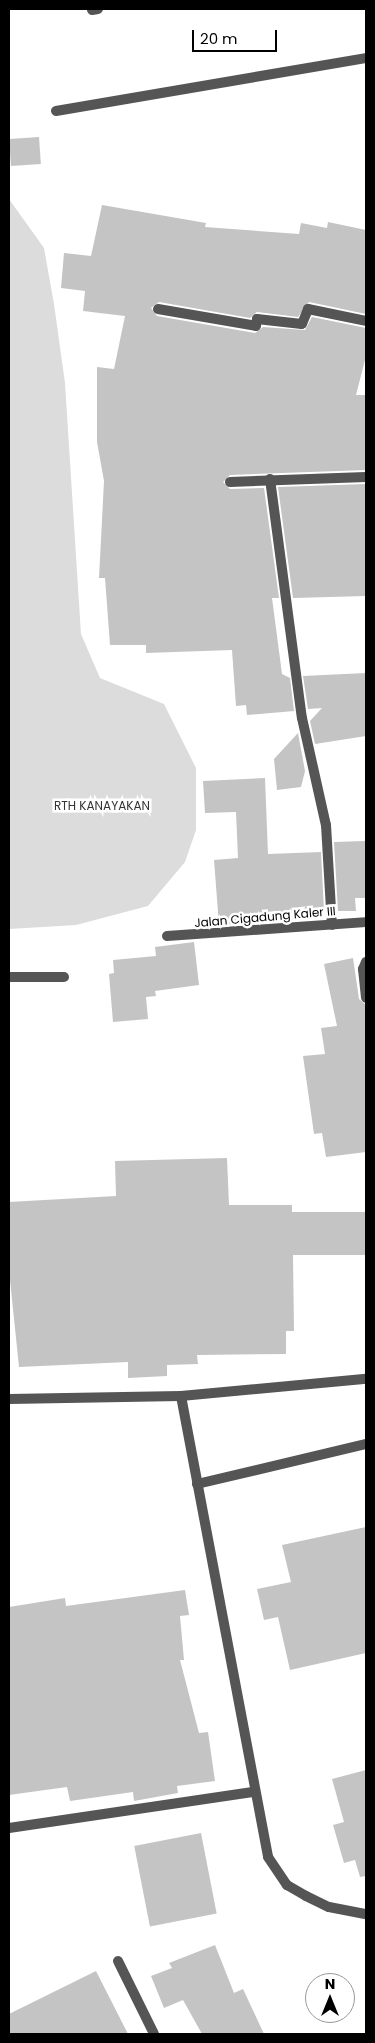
<!DOCTYPE html>
<style>
body{margin:0}
#map{position:relative;width:375px;height:2043px;overflow:hidden;background:#fff;font-family:Poppins,sans-serif}
div>[style]{position:absolute}
[style*='--x']{left:calc(var(--x)*1px);top:calc(var(--y)*1px);width:calc(var(--w)*1px);rotate:calc(var(--a)*1deg)}
.green>*{inset:0;background:#dcdcdc}
.building>*{inset:0;background:#c4c4c4;transform-origin:0 0}
.service>*{height:10px;margin:-5px;padding:0 5px;transform-origin:5px;border-radius:5px;background:#555}
.minor>*{height:10px;margin:-5px;padding:0 5px;transform-origin:5px;border-radius:5px;background:#555}
span{translate:-50% -50%;white-space:nowrap;text-align:center;line-height:1.15;-webkit-text-stroke:5px #fff;paint-order:stroke}
.park-label{font-size:12px;color:#333}
.street-label{font-size:12px;color:#000}
.frame{position:absolute;inset:0;border:10px solid #000;pointer-events:none}
.north{position:absolute;left:305px;top:1973px;width:50px;height:50px;box-sizing:border-box;background:#fff;border:1px solid #999;border-radius:50%;rotate:0deg;font-size:14px;font-weight:700;line-height:20px;text-align:center;color:#000}
.north::after{content:'';display:block;margin:auto;width:18px;height:22px;background:#000;clip-path:polygon(50% 0,100% 100%,50% 72%,0 100%)}
.scale{position:absolute;left:192px;top:30px;width:85px;height:22px;box-sizing:border-box;border:2px solid #000;border-top:0;padding-left:6px;font-size:15px;line-height:18px;white-space:nowrap;color:#000;-webkit-text-stroke:4px #fff;paint-order:stroke}
</style>
<div id="map">
<div class="green">
<i style="clip-path:polygon(9px 199px,44px 248px,54px 304px,65px 383px,81px 634px,100px 678px,164px 704px,196px 768px,196px 830px,185px 862px,148px 906px,76px 925px,9px 929px)"></i>
</div>
<div class="building">
<i style="left:39px;top:137px;width:27px;height:30px;rotate:86deg"></i>
<i style="clip-path:polygon(102px 205px,206px 223px,205px 227px,299px 234px,301px 223px,327px 228px,328px 222px,366px 230px,366px 314px,309px 302px,298px 317px,257px 312px,250px 318px,159px 302px,151px 308px,157px 316px,255px 333px,263px 327px,305px 330px,312px 317px,366px 328px,366px 356px,356px 395px,366px 395px,366px 470px,230px 475px,223px 482px,230px 489px,264px 488px,279px 598px,272px 598px,282px 674px,290px 678px,294px 711px,247px 715px,246px 705px,236px 706px,232px 650px,146px 653px,146px 645px,110px 645px,105px 578px,99px 578px,104px 481px,97px 442px,97px 367px,114px 369px,125px 316px,83px 311px,85px 291px,61px 288px,64px 253px,91px 256px)"></i>
<i style="clip-path:polygon(366px 484px,366px 596px,293px 598px,278px 487px)"></i>
<i style="clip-path:polygon(366px 673px,366px 736px,315px 744px,310px 721px,322px 708px,308px 709px,303px 676px)"></i>
<i style="clip-path:polygon(298px 733px,305px 771px,301px 787px,277px 790px,274px 759px)"></i>
<i style="clip-path:polygon(265px 778px,268px 854px,321px 852px,324px 911px,293px 913px,294px 920px,219px 925px,214px 860px,238px 858px,236px 812px,205px 813px,203px 781px)"></i>
<i style="clip-path:polygon(365px 841px,366px 898px,355px 898px,356px 911px,338px 911px,334px 842px)"></i>
<i style="clip-path:polygon(194px 942px,199px 985px,155px 991px,156px 996px,146px 997px,148px 1019px,113px 1022px,109px 974px,114px 973px,113px 960px,156px 956px,155px 947px)"></i>
<i style="clip-path:polygon(353px 958px,359px 999px,366px 1005px,366px 1152px,326px 1157px,322px 1133px,314px 1134px,303px 1056px,325px 1054px,321px 1028px,337px 1026px,324px 964px)"></i>
<i style="clip-path:polygon(227px 1158px,229px 1205px,292px 1205px,292px 1212px,366px 1212px,366px 1255px,293px 1255px,294px 1331px,286px 1331px,286px 1354px,197px 1355px,198px 1364px,167px 1365px,167px 1376px,128px 1378px,128px 1362px,19px 1367px,10px 1280px,9px 1202px,116px 1196px,115px 1161px)"></i>
<i style="clip-path:polygon(366px 1527px,366px 1653px,290px 1670px,278px 1617px,264px 1620px,257px 1589px,291px 1582px,282px 1545px)"></i>
<i style="clip-path:polygon(185px 1590px,189px 1615px,180px 1616px,184px 1660px,180px 1660px,199px 1733px,208px 1732px,215px 1781px,177px 1786px,178px 1793px,134px 1801px,133px 1792px,70px 1801px,67px 1787px,9px 1795px,9px 1607px,65px 1598px,66px 1606px)"></i>
<i style="clip-path:polygon(366px 1770px,366px 1876px,360px 1877px,355px 1860px,344px 1863px,333px 1825px,344px 1822px,332px 1779px)"></i>
<i style="left:201px;top:1833px;width:82px;height:68px;rotate:79deg"></i>
<i style="clip-path:polygon(215px 1945px,234px 1993px,243px 1989px,264px 2034px,202px 2034px,183px 2000px,164px 2008px,151px 1976px,172px 1968px,169px 1963px)"></i>
<i style="clip-path:polygon(96px 1971px,128px 2034px,9px 2034px,9px 2014px)"></i>
</div>
<div class="service">
<i style="--x:92;--y:10;--w:6;--a:-9"></i>
<i style="--x:56;--y:111;--w:314;--a:-9.7"></i>
<i style="--x:9;--y:977;--w:55;--a:0"></i>
</div>
<div class="minor">
<i style="--x:158;--y:309;--w:99;--a:9.8"></i>
<i style="--x:256;--y:326;--w:7;--a:-82"></i>
<i style="--x:257;--y:319;--w:45;--a:6.3"></i>
<i style="--x:302;--y:324;--w:16;--a:-68"></i>
<i style="--x:308;--y:309;--w:59;--a:11.7"></i>
<i style="--x:270;--y:479;--w:241;--a:82.4"></i>
<i style="--x:302;--y:718;--w:110;--a:77.4"></i>
<i style="--x:326;--y:825;--w:100;--a:86.6"></i>
<i style="--x:230;--y:482;--w:136;--a:-2.1"></i>
<i style="--x:167;--y:936;--w:199;--a:-4"></i>
<i style="--x:366;--y:962;--w:8;--a:113"></i>
<i style="--x:363;--y:969;--w:29;--a:84"></i>
<i style="--x:181;--y:1396;--w:469;--a:79.3"></i>
<i style="--x:268;--y:1857;--w:34;--a:56"></i>
<i style="--x:287;--y:1885;--w:22;--a:30"></i>
<i style="--x:306;--y:1896;--w:25;--a:26"></i>
<i style="--x:329;--y:1907;--w:38;--a:11"></i>
<i style="--x:9;--y:1399;--w:172;--a:-1"></i>
<i style="--x:181;--y:1396;--w:186;--a:-5.3"></i>
<i style="--x:197;--y:1484;--w:174;--a:-13.3"></i>
<i style="--x:9;--y:1828;--w:248;--a:-8.4"></i>
<i style="--x:118;--y:1961;--w:81;--a:63.7"></i>
</div>
<div class="park-label">
<span style="left:102px;top:806px">RTH KANAYAKAN</span>
</div>
<div class="street-label">
<span style="left:265px;top:917px;rotate:-5deg">Jalan Cigadung Kaler III</span>
</div>
<div class="frame"></div>
<div class="north">N</div>
<div class="scale">20 m</div>
</div>
